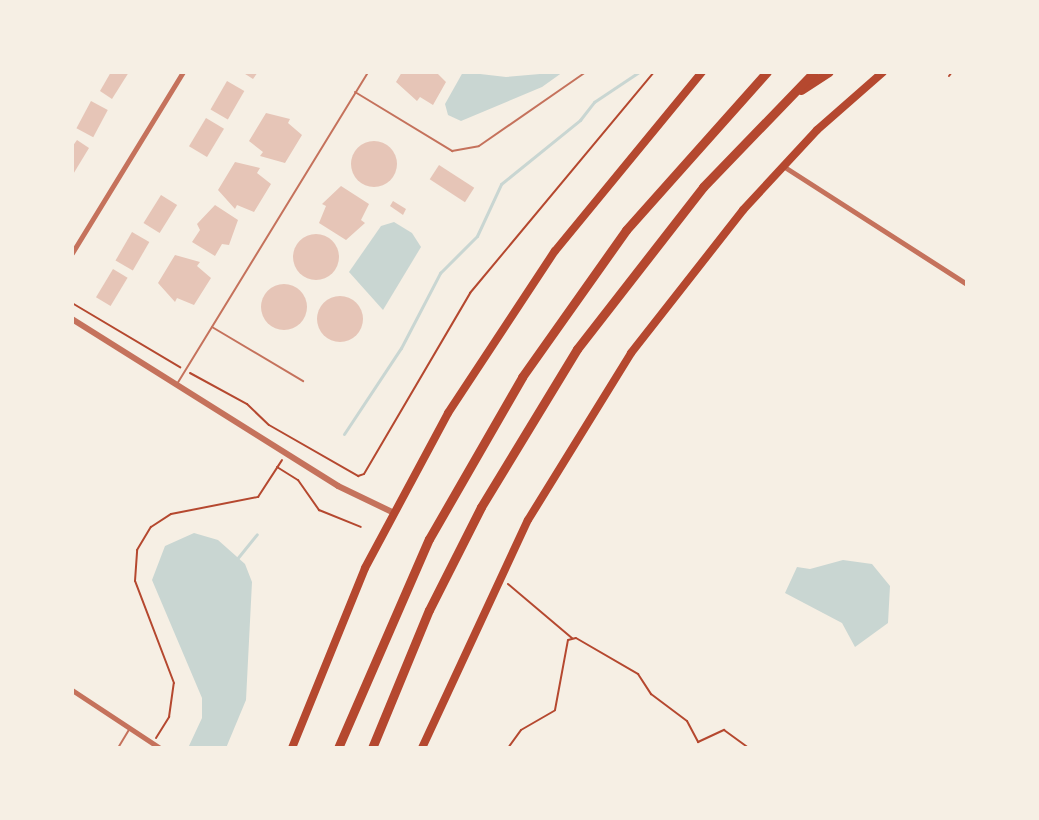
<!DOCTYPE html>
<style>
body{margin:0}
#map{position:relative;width:1039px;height:820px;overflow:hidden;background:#f6efe4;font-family:Lato,sans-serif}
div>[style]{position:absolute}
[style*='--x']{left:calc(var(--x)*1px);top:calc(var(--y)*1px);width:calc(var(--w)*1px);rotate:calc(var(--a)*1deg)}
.water>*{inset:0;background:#c9d6d2}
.stream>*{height:3px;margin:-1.5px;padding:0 1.5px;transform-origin:1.5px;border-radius:1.5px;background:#c9d6d2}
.building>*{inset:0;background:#e6c5b7;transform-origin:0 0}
.round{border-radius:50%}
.path>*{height:2px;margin:-1px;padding:0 1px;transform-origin:1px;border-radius:1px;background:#b5482f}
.service>*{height:2px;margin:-1px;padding:0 1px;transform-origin:1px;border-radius:1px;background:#c5725c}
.minor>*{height:5px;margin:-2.5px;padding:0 2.5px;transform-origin:2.5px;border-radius:2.5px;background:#c5725c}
.tertiary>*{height:6px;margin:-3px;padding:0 3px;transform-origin:3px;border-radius:3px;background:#c5725c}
.secondary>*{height:8px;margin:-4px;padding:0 4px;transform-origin:4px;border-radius:4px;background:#b5482f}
.motorway>*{height:9px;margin:-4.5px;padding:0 4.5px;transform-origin:4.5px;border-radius:4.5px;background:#b5482f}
span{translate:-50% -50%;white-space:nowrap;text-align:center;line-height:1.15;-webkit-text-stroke:6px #f6efe4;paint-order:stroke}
.frame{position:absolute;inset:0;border:74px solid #f6efe4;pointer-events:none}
</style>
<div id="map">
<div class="water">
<i style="clip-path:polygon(463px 72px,506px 77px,563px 72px,542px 87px,461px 121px,448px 115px,445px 104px)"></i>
<i style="clip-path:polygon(394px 222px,412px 233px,421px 247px,383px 310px,349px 272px,381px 226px)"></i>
<i style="clip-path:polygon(194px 533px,218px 540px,245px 564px,252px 582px,246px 700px,226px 748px,188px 748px,202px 718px,202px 698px,152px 580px,165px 546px)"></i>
<i style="clip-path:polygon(843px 560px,872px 564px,890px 586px,888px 623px,855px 647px,842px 623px,785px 593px,797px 567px,810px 569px)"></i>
</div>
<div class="stream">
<i style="--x:344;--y:434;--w:103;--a:-56.5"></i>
<i style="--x:401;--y:348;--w:85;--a:-62.5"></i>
<i style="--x:440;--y:273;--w:52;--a:-45"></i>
<i style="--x:477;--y:236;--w:57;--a:-65.2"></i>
<i style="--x:501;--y:184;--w:102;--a:-39"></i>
<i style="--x:580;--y:120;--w:23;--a:-52"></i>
<i style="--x:594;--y:102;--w:54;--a:-33.7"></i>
<i style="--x:236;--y:560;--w:33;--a:-51"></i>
</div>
<div class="building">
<i style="clip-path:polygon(111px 72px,129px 72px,112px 99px,100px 91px)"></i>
<i style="clip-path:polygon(242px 72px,258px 72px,253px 79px)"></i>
<i style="clip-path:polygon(402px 72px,436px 72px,446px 82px,433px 105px,420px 97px,417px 101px,396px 82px)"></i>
<i style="left:227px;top:81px;width:20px;height:33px;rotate:30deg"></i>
<i style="left:91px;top:101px;width:19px;height:31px;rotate:28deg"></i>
<i style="clip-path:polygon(266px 113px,290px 119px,288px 123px,302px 135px,285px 163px,260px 156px,263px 152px,249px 141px)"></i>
<i style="left:206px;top:118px;width:21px;height:33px;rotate:31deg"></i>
<i style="clip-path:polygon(77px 140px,89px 148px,72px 176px,72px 147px)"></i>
<i class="round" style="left:351px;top:141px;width:46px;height:46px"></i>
<i style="clip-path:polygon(235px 162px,260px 168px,257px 173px,271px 184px,254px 212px,237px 205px,235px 209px,218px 190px)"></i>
<i style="left:439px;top:165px;width:42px;height:17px;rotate:33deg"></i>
<i style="clip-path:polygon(341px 186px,369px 204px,361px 220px,365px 223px,346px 240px,319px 223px,326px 206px,322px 204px)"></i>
<i style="left:161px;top:195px;width:19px;height:33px;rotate:32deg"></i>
<i style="clip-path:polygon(393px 201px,406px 209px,403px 215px,390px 206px)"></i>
<i style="clip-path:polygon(215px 205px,238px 220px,229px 245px,222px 244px,215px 256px,192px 242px,200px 230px,197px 224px)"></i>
<i style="left:132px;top:232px;width:20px;height:33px;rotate:30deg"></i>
<i class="round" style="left:293px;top:234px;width:46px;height:46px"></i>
<i style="clip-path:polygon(175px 255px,200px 262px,197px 266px,211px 278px,194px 305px,177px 298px,175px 302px,158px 283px)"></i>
<i style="left:113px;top:269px;width:17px;height:33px;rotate:31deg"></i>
<i class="round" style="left:261px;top:284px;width:46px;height:46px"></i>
<i class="round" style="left:317px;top:296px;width:46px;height:46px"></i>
</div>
<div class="path">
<i style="--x:949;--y:76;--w:5;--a:-53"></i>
<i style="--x:72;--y:303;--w:126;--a:30.7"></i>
<i style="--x:190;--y:373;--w:65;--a:28.5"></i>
<i style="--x:247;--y:404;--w:30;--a:44"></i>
<i style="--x:269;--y:425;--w:103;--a:29.8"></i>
<i style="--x:358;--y:476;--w:6;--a:-18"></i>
<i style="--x:364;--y:474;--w:210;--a:-59.6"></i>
<i style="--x:470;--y:293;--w:288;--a:-50.2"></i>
<i style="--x:277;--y:467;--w:25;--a:32"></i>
<i style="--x:298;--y:480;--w:37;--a:55"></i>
<i style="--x:319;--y:510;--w:45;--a:22"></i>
<i style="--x:508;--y:584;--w:84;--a:40.2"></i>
<i style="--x:156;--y:738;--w:25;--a:-58"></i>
<i style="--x:169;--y:717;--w:34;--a:-82"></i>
<i style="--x:174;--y:683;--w:109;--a:-110.9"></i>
<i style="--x:135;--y:581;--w:31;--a:-86"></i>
<i style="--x:137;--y:550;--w:27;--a:-59"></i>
<i style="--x:151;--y:527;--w:24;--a:-33"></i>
<i style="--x:171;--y:514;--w:89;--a:-11.1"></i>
<i style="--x:258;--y:497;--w:44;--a:-57"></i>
<i style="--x:508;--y:748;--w:22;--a:-54"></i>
<i style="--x:521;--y:730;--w:39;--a:-30"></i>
<i style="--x:555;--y:710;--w:71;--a:-79.5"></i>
<i style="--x:568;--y:640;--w:8;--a:-14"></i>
<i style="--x:576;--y:638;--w:72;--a:30.1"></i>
<i style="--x:638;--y:674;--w:24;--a:57"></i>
<i style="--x:651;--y:694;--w:45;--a:36.9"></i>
<i style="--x:687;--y:721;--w:24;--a:62"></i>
<i style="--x:698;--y:742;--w:29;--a:-25"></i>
<i style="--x:724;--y:730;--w:31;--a:36"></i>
</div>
<div class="service">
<i style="--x:355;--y:92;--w:114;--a:31.3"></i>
<i style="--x:452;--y:151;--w:27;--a:-10"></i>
<i style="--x:479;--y:146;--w:130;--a:-34.7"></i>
<i style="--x:212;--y:327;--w:106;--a:30.7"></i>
<i style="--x:177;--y:384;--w:366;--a:-58.5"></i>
<i style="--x:118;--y:748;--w:21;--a:-59"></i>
</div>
<div class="minor">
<i style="--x:783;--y:166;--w:219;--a:32.7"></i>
<i style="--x:72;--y:253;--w:212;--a:-58.5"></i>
<i style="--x:72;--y:690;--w:105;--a:33.4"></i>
</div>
<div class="tertiary">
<i style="--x:72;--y:319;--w:314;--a:32.1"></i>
<i style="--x:338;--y:486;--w:60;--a:25.7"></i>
</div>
<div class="secondary">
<i style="--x:292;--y:748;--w:194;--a:-67.9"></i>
<i style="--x:365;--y:568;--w:176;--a:-61.8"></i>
<i style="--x:448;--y:413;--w:194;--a:-56.6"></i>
<i style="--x:555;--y:251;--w:232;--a:-50.6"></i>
<i style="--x:422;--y:748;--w:251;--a:-65.1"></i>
<i style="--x:528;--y:520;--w:196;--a:-58.3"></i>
<i style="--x:631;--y:353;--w:182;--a:-51.9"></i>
<i style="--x:743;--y:210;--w:109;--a:-47.2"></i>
<i style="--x:817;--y:130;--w:88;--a:-41.3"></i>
</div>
<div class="motorway">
<i style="--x:801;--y:90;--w:33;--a:-33"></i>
<i style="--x:338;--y:748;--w:228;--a:-66.5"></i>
<i style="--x:429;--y:539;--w:187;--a:-60.1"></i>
<i style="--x:522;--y:377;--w:180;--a:-54.7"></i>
<i style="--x:626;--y:230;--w:212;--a:-48.3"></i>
<i style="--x:372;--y:748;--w:149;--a:-67.6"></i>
<i style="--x:429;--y:610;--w:115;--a:-63.2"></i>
<i style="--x:481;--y:507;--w:185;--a:-58.7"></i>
<i style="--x:577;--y:349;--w:205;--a:-52.1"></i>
<i style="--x:703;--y:187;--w:160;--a:-46"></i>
</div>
<div class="frame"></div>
</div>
